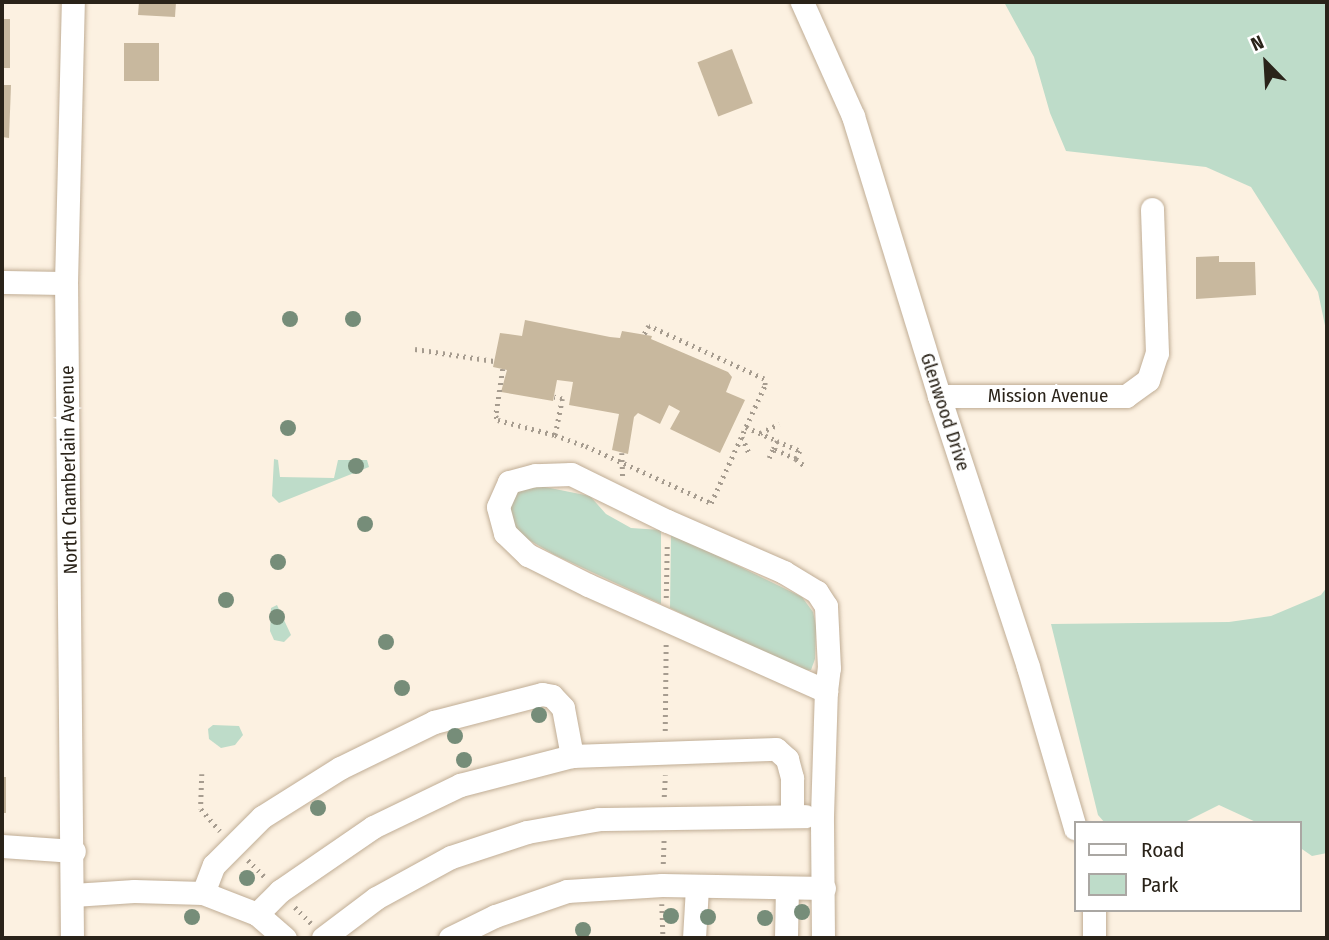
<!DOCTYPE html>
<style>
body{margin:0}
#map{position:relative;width:1329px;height:940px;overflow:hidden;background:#fcf1e1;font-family:"Fira Sans Condensed",sans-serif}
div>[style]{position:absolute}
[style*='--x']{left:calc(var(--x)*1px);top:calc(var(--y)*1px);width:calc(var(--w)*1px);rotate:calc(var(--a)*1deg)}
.green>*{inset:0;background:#bedcc9}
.building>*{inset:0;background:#c8b89e;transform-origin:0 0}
.path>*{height:4.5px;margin-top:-2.25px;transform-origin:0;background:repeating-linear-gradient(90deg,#a69c8f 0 2px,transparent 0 7px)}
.roads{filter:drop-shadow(0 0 2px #c0ad95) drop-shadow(0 0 2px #c0ad95)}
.minor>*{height:23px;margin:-11.5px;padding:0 11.5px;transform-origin:11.5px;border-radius:11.5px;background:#fff}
.trees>*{width:16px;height:16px;margin:-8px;border-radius:50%;background:#768d79}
span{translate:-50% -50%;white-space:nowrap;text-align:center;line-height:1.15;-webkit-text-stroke:5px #fff;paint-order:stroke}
.street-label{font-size:19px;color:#2a2319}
.frame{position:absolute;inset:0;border:4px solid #2a2319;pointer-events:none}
.legend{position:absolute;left:1074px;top:821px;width:228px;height:91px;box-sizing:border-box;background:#fff;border:2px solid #aaa7a3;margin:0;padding:9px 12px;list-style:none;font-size:21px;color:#2a2319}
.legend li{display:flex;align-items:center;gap:14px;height:35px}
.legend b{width:35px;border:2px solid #aaa7a3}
.north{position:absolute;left:1231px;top:28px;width:70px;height:70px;-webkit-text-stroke:5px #fff;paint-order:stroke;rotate:336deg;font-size:19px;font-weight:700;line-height:28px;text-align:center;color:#2a2319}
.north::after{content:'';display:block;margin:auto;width:24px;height:32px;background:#2a2319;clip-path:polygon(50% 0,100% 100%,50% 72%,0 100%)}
</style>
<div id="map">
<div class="green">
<i style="clip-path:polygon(1004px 2px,1327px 2px,1327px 335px,1318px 292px,1251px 187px,1206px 167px,1066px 151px,1050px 113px,1034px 57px)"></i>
<i style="clip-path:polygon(274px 459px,278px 460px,280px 477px,334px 478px,338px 460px,367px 460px,369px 467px,279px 503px,272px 496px)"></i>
<i style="clip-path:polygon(535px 485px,590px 496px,606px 514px,631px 528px,661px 530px,661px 604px,555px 555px,515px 532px,509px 506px,520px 489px)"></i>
<i style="clip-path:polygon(671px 533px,802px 597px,813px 612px,816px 625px,815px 659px,811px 670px,799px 670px,670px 608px)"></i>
<i style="clip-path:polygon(1327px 587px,1327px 853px,1312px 856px,1299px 847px,1299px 823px,1258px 823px,1219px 805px,1183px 823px,1105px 823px,1098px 815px,1051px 624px,1229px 622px,1271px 616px,1321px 595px)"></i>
<i style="clip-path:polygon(277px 605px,291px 635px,284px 642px,274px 640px,270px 631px,271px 608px)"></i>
<i style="clip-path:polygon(213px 725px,239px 726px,243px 735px,235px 745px,221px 748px,209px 739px,208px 729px)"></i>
</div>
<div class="building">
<i style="clip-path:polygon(139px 2px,176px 2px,175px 17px,138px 15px)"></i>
<i style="left:2px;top:19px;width:8px;height:49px"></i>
<i style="left:124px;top:43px;width:35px;height:38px"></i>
<i style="left:732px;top:49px;width:58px;height:37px;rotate:69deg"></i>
<i style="clip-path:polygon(2px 85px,11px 85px,9px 138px,2px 137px)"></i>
<i style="clip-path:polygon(1219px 256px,1219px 262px,1255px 262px,1256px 295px,1196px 299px,1196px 257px)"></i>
<i style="clip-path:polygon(525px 320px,610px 337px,620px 338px,622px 331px,652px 336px,651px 339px,728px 372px,732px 377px,726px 392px,745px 400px,720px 453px,670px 429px,680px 411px,669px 405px,660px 424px,638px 413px,634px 417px,628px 454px,612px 450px,619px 414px,569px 405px,573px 382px,557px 380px,553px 401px,501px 392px,507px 370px,493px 367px,500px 333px,522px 336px)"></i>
<i style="left:2px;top:777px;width:4px;height:36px"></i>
</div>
<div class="path">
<i style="--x:415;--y:349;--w:80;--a:8.6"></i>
<i style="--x:503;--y:369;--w:48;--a:98.5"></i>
<i style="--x:496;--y:416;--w:4;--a:63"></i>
<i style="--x:498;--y:420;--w:59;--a:14.7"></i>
<i style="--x:555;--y:435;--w:37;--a:-79"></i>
<i style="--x:562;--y:399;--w:8;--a:-166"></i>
<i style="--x:746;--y:427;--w:34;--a:24"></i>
<i style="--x:777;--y:441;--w:25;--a:23"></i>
<i style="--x:800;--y:451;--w:9;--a:117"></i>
<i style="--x:796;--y:459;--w:25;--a:-157"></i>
<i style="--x:773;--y:449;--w:9;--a:-63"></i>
<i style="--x:760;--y:433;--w:21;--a:-25"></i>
<i style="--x:555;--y:435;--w:33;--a:20"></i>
<i style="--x:586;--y:446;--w:137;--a:24.5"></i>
<i style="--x:711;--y:503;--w:130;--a:-65.4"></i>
<i style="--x:765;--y:385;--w:6;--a:-99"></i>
<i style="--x:764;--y:379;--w:127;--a:-155.3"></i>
<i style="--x:649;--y:326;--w:10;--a:119"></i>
<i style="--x:742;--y:437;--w:20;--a:66"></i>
<i style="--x:622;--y:453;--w:23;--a:88"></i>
<i style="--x:769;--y:458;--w:10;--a:-66"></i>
<i style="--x:796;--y:459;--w:11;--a:38"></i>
<i style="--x:666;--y:598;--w:54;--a:-88.9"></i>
<i style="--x:665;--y:731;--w:89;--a:-89.4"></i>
<i style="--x:202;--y:774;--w:35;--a:92"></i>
<i style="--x:201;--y:809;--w:29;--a:49"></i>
<i style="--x:664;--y:797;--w:22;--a:-87"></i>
<i style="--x:248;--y:860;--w:23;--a:45"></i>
<i style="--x:663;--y:864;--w:26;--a:-88"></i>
<i style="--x:662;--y:904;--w:34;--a:88"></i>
<i style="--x:295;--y:907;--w:23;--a:45"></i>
</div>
<div class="roads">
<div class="minor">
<i style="--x:802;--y:2;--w:125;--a:65.9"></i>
<i style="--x:853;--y:116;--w:293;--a:72.9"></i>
<i style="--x:939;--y:396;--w:285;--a:71.8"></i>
<i style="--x:1028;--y:667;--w:168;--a:73.7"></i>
<i style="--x:2;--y:282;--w:64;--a:0.9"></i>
<i style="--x:939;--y:396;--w:187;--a:0"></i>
<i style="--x:1126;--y:396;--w:27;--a:-36"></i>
<i style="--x:1148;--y:380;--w:28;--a:-72"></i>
<i style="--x:1157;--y:353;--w:144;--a:-92"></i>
<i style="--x:2;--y:846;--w:72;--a:4"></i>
<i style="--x:203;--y:893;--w:30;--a:-69"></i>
<i style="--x:214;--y:865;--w:68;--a:-45"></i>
<i style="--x:262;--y:817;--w:92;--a:-32.1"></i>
<i style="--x:340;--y:768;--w:105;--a:-26.1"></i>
<i style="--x:434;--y:722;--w:112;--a:-14.5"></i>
<i style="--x:542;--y:694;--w:10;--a:11"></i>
<i style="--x:552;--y:696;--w:16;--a:47"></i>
<i style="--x:563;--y:708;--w:49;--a:79.4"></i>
<i style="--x:73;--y:895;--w:61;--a:-3.8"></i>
<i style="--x:134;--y:891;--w:69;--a:1.7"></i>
<i style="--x:203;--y:893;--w:58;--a:21.3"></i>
<i style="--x:257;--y:914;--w:37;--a:41"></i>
<i style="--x:257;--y:914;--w:33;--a:-45"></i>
<i style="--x:280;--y:891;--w:113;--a:-34.5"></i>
<i style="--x:373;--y:827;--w:97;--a:-25.8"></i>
<i style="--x:460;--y:785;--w:116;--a:-14.5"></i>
<i style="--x:572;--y:756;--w:204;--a:-2"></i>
<i style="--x:776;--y:749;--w:15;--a:42"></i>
<i style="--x:787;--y:759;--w:20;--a:75"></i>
<i style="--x:792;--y:778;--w:38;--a:90"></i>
<i style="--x:72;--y:938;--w:655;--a:-90.52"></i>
<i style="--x:66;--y:283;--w:281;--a:-88.6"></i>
<i style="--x:323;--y:938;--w:66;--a:-37"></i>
<i style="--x:376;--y:898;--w:85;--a:-28.7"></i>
<i style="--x:451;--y:857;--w:80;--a:-18.2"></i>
<i style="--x:527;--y:832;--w:73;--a:-10.2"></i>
<i style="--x:599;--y:819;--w:206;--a:-0.8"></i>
<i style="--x:450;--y:938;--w:50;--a:-26.1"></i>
<i style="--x:495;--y:916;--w:76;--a:-19.1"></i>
<i style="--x:567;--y:891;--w:95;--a:-3.6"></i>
<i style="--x:662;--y:885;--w:162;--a:1.1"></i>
<i style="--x:694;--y:938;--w:51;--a:-86.6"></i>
<i style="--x:786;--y:938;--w:50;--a:-88.9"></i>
<i style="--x:823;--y:938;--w:122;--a:-90.5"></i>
<i style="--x:822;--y:816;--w:125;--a:-88.2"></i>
<i style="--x:826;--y:691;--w:23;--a:-83"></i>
<i style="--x:829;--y:668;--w:62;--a:-92.8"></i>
<i style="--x:826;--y:606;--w:17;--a:-123"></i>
<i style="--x:817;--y:592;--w:39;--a:-149"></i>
<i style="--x:784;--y:572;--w:128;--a:-156.4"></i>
<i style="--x:667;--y:521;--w:107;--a:-153.9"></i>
<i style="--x:571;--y:474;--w:36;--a:178"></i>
<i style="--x:535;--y:475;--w:27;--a:165"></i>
<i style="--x:509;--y:482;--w:27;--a:114"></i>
<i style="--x:498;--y:507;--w:27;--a:75"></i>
<i style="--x:505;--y:533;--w:32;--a:44"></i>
<i style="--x:528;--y:555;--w:67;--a:26.6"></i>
<i style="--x:588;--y:585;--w:261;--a:24"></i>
<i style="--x:1094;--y:938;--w:28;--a:-90"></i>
</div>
</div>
<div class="trees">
<i style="left:290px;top:319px"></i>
<i style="left:353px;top:319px"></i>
<i style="left:288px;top:428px"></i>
<i style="left:356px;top:466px"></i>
<i style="left:365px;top:524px"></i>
<i style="left:278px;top:562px"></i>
<i style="left:226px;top:600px"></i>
<i style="left:277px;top:617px"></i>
<i style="left:386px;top:642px"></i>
<i style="left:402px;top:688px"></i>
<i style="left:539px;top:715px"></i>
<i style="left:455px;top:736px"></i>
<i style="left:464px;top:760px"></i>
<i style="left:318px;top:808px"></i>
<i style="left:247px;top:878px"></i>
<i style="left:802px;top:912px"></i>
<i style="left:671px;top:916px"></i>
<i style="left:192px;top:917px"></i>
<i style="left:708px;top:917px"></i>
<i style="left:765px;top:918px"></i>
<i style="left:583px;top:930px"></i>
</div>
<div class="street-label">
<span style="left:1048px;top:396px">Mission Avenue</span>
<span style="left:945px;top:412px;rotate:72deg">Glenwood Drive</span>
<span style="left:69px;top:470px;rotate:-91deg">North Chamberlain Avenue</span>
</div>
<div class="frame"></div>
<ul class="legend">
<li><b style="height:9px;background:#fff"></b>Road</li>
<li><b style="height:19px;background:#bedcc9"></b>Park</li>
</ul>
<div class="north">N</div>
</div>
